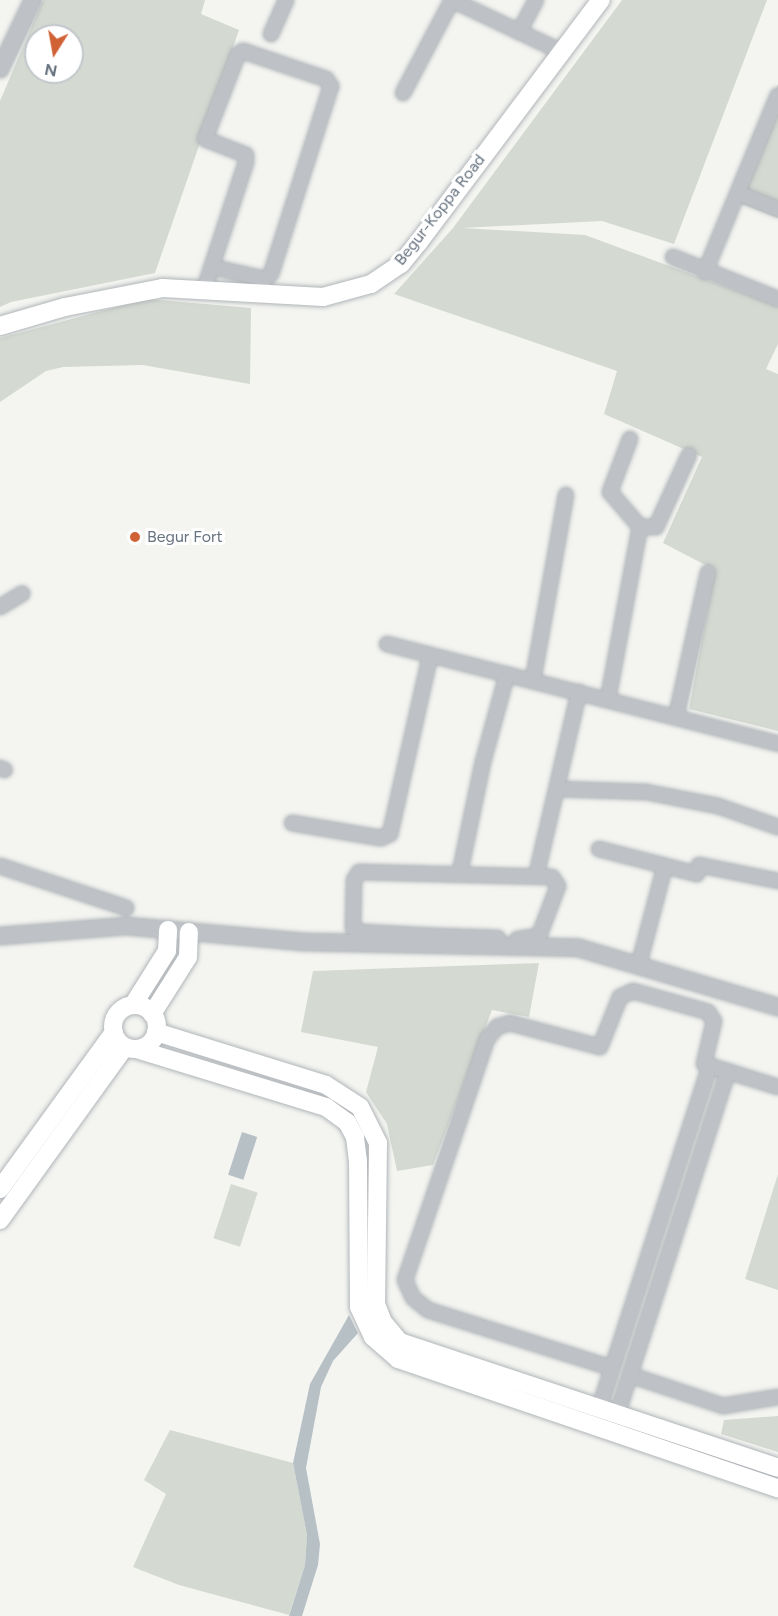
<!DOCTYPE html>
<style>
body{margin:0}
#map{position:relative;width:778px;height:1616px;overflow:hidden;background:#f4f5f1;font-family:Figtree,sans-serif}
div>[style]{position:absolute}
[style*='--x']{left:calc(var(--x)*1px);top:calc(var(--y)*1px);width:calc(var(--w)*1px);rotate:calc(var(--a)*1deg)}
.green>*{inset:0;background:#d4d9d1;transform-origin:0 0}
.water>*{inset:0;background:#b7c0c5;transform-origin:0 0}
.roads{filter:drop-shadow(0 0 2px #b1b5b9) drop-shadow(0 0 2px #b1b5b9)}
.minor>*{height:14px;margin:-7px;padding:0 7px;transform-origin:7px;border-radius:7px;background:#bec1c5}
.tertiary>*{height:16px;margin:-8px;padding:0 8px;transform-origin:8px;border-radius:8px;background:#bec1c5}
.secondary>*{height:18px;margin:-9px;padding:0 9px;transform-origin:9px;border-radius:9px;background:#fff}
.secondary>.ring{margin:-9px;padding:0;box-sizing:content-box;background:none;border:18px solid #fff;border-radius:50%}
.dots>*{width:16px;height:16px;translate:-50% -50%;box-sizing:border-box;border:3px solid #fff;border-radius:50%}
span{translate:-50% -50%;white-space:nowrap;text-align:center;line-height:1.15;-webkit-text-stroke:6px #fff;paint-order:stroke}
.street-label{font-size:16px;color:#677380}
.poi-label{font-size:16px;color:#677380}
.left{translate:0 -50%;text-align:left}
.north{position:absolute;left:24px;top:24px;width:60px;height:60px;box-sizing:border-box;background:#fff;border:2px solid #c2c7cc;border-radius:50%;rotate:191deg;font-size:16px;font-weight:700;line-height:24px;text-align:center;color:#677380}
.north::after{content:'';display:block;margin:auto;width:21px;height:27px;background:#d16235;clip-path:polygon(50% 0,100% 100%,50% 72%,0 100%)}
</style>
<div id="map">
<div class="green">
<i style="clip-path:polygon(evenodd,43px 0,205px 0,201px 14px,239px 30px,155px 273px,11px 302px,0 307px,0 101px,43px 0,36px 36px,72px 36px,72px 72px,36px 72px,36px 36px)"></i>
<i style="clip-path:polygon(622px 0,767px 0,674px 244px,602px 221px,462px 228px,585px 235px,778px 306px,778px 344px,766px 369px,778px 374px,778px 731px,689px 709px,715px 570px,663px 543px,702px 457px,604px 414px,617px 371px,394px 294px,453px 228px)"></i>
<i style="clip-path:polygon(778px 84px,778px 218px,732px 200px)"></i>
<i style="clip-path:polygon(147px 299px,251px 308px,250px 384px,143px 365px,63px 367px,46px 371px,0 402px,0 338px)"></i>
<i style="clip-path:polygon(539px 963px,529px 1017px,492px 1010px,433px 1165px,397px 1171px,387px 1124px,366px 1092px,378px 1047px,301px 1032px,313px 971px)"></i>
<i style="clip-path:polygon(778px 1174px,778px 1290px,745px 1279px)"></i>
<i style="left:231px;top:1184px;width:28px;height:57px;rotate:18deg"></i>
<i style="clip-path:polygon(778px 1416px,778px 1452px,721px 1434px,724px 1420px)"></i>
<i style="clip-path:polygon(170px 1430px,293px 1463px,307px 1535px,305px 1565px,289px 1615px,179px 1585px,133px 1567px,166px 1494px,144px 1480px)"></i>
</div>
<div class="water">
<i style="left:242px;top:1132px;width:16px;height:45px;rotate:18deg"></i>
<i style="clip-path:polygon(349px 1315px,358px 1333px,333px 1361px,321px 1387px,306px 1468px,320px 1544px,318px 1565px,302px 1616px,289px 1616px,305px 1565px,307px 1535px,293px 1463px,310px 1384px)"></i>
</div>
<div class="roads">
<div class="minor">
<i style="--x:519;--y:32;--w:36;--a:-62"></i>
<i style="--x:271;--y:34;--w:37;--a:-66"></i>
<i style="--x:403;--y:93;--w:105;--a:-62.2"></i>
<i style="--x:452;--y:0;--w:122;--a:25.3"></i>
<i style="--x:738;--y:193;--w:43;--a:21.8"></i>
<i style="--x:673;--y:257;--w:113;--a:21.8"></i>
<i style="--x:705;--y:272;--w:191;--a:-67.6"></i>
<i style="--x:204;--y:290;--w:135;--a:-71.8"></i>
<i style="--x:246;--y:162;--w:7;--a:-90"></i>
<i style="--x:246;--y:155;--w:44;--a:-158.7"></i>
<i style="--x:205;--y:139;--w:91;--a:-68.8"></i>
<i style="--x:238;--y:54;--w:6;--a:-31"></i>
<i style="--x:243;--y:51;--w:88;--a:18.6"></i>
<i style="--x:326;--y:79;--w:9;--a:54"></i>
<i style="--x:331;--y:86;--w:197;--a:107.7"></i>
<i style="--x:271;--y:274;--w:8;--a:140"></i>
<i style="--x:265;--y:279;--w:54;--a:-167.2"></i>
<i style="--x:630;--y:439;--w:57;--a:110.7"></i>
<i style="--x:610;--y:492;--w:46;--a:49.4"></i>
<i style="--x:0;--y:607;--w:26;--a:-31"></i>
<i style="--x:387;--y:644;--w:404;--a:14.3"></i>
<i style="--x:533;--y:680;--w:188;--a:-79.9"></i>
<i style="--x:608;--y:699;--w:175;--a:-79.5"></i>
<i style="--x:640;--y:527;--w:16;--a:0"></i>
<i style="--x:656;--y:527;--w:79;--a:-65.4"></i>
<i style="--x:676;--y:717;--w:148;--a:-77.5"></i>
<i style="--x:0;--y:768;--w:5;--a:22"></i>
<i style="--x:557;--y:789;--w:89;--a:1.9"></i>
<i style="--x:646;--y:792;--w:73;--a:11"></i>
<i style="--x:718;--y:806;--w:64;--a:19.3"></i>
<i style="--x:292;--y:823;--w:90;--a:9.6"></i>
<i style="--x:381;--y:838;--w:10;--a:-24"></i>
<i style="--x:390;--y:834;--w:182;--a:-77.3"></i>
<i style="--x:599;--y:849;--w:101;--a:14.3"></i>
<i style="--x:697;--y:874;--w:9;--a:-77"></i>
<i style="--x:699;--y:865;--w:81;--a:11.4"></i>
<i style="--x:0;--y:866;--w:133;--a:18.4"></i>
<i style="--x:461;--y:867;--w:107;--a:-78.2"></i>
<i style="--x:483;--y:762;--w:91;--a:-74.7"></i>
<i style="--x:538;--y:868;--w:181;--a:-76.9"></i>
<i style="--x:436;--y:936;--w:62;--a:1.8"></i>
<i style="--x:436;--y:945;--w:9;--a:-90"></i>
<i style="--x:436;--y:936;--w:75;--a:-176.9"></i>
<i style="--x:361;--y:932;--w:9;--a:-153"></i>
<i style="--x:353;--y:928;--w:48;--a:-88.8"></i>
<i style="--x:354;--y:880;--w:9;--a:-58"></i>
<i style="--x:359;--y:872;--w:193;--a:1.5"></i>
<i style="--x:552;--y:877;--w:11;--a:56"></i>
<i style="--x:558;--y:886;--w:53;--a:110.8"></i>
<i style="--x:539;--y:936;--w:22;--a:172"></i>
<i style="--x:639;--y:964;--w:94;--a:-75.2"></i>
<i style="--x:612;--y:1368;--w:193;--a:-162.5"></i>
<i style="--x:428;--y:1310;--w:19;--a:-141"></i>
<i style="--x:413;--y:1298;--w:20;--a:-114"></i>
<i style="--x:405;--y:1280;--w:255;--a:-71.2"></i>
<i style="--x:487;--y:1039;--w:16;--a:-50"></i>
<i style="--x:497;--y:1027;--w:14;--a:-17"></i>
<i style="--x:510;--y:1023;--w:93;--a:14.9"></i>
<i style="--x:600;--y:1047;--w:54;--a:-68.2"></i>
<i style="--x:620;--y:997;--w:14;--a:-25"></i>
<i style="--x:633;--y:991;--w:78;--a:15.6"></i>
<i style="--x:708;--y:1012;--w:11;--a:56"></i>
<i style="--x:714;--y:1021;--w:44;--a:103.1"></i>
<i style="--x:704;--y:1064;--w:77;--a:17.3"></i>
<i style="--x:630;--y:1375;--w:98;--a:18.4"></i>
<i style="--x:723;--y:1406;--w:56;--a:-9.3"></i>
<i style="--x:599;--y:1409;--w:361;--a:-72.1"></i>
<i style="--x:617;--y:1415;--w:361;--a:-72.1"></i>
</div>
<div class="tertiary">
<i style="--x:0;--y:69;--w:76;--a:-64.4"></i>
<i style="--x:0;--y:936;--w:126;--a:-4.5"></i>
<i style="--x:126;--y:926;--w:179;--a:5.1"></i>
<i style="--x:304;--y:942;--w:275;--a:1.2"></i>
<i style="--x:579;--y:948;--w:208;--a:16.5"></i>
</div>
<div class="secondary">
<i style="--x:0;--y:326;--w:68;--a:-16.3"></i>
<i style="--x:65;--y:307;--w:100;--a:-11"></i>
<i style="--x:163;--y:288;--w:160;--a:3.2"></i>
<i style="--x:323;--y:297;--w:50;--a:-15.2"></i>
<i style="--x:371;--y:284;--w:36;--a:-34"></i>
<i style="--x:401;--y:264;--w:28;--a:-51"></i>
<i style="--x:419;--y:242;--w:303;--a:-53.1"></i>
<i style="--x:133;--y:1005;--w:64;--a:-57.8"></i>
<i style="--x:167;--y:951;--w:21;--a:-87"></i>
<i class="ring" style="left:113px;top:1005px;width:26px;height:26px"></i>
<i style="--x:152;--y:1014;--w:67;--a:-57.7"></i>
<i style="--x:188;--y:957;--w:25;--a:-88"></i>
<i style="--x:156;--y:1032;--w:178;--a:17.3"></i>
<i style="--x:326;--y:1085;--w:40;--a:32.9"></i>
<i style="--x:360;--y:1107;--w:40;--a:63.4"></i>
<i style="--x:378;--y:1143;--w:161;--a:90.7"></i>
<i style="--x:376;--y:1304;--w:19;--a:69"></i>
<i style="--x:383;--y:1322;--w:26;--a:50"></i>
<i style="--x:400;--y:1342;--w:398;--a:18.4"></i>
<i style="--x:136;--y:1049;--w:199;--a:17"></i>
<i style="--x:326;--y:1107;--w:26;--a:36"></i>
<i style="--x:347;--y:1122;--w:17;--a:62"></i>
<i style="--x:355;--y:1137;--w:23;--a:83"></i>
<i style="--x:358;--y:1160;--w:147;--a:89.6"></i>
<i style="--x:359;--y:1307;--w:33;--a:65"></i>
<i style="--x:373;--y:1337;--w:33;--a:41"></i>
<i style="--x:398;--y:1359;--w:401;--a:18.8"></i>
<i style="--x:0;--y:1189;--w:194;--a:-54"></i>
<i style="--x:0;--y:1220;--w:213;--a:-54.2"></i>
</div>
</div>
<div class="dots">
<i style="left:135px;top:537px;background:#d16235"></i>
</div>
<div class="street-label">
<span style="left:440px;top:210px;rotate:-52deg">Begur-Koppa Road</span>
</div>
<div class="poi-label">
<span class="left" style="left:147px;top:537px">Begur Fort</span>
</div>
<div class="north">N</div>
</div>
